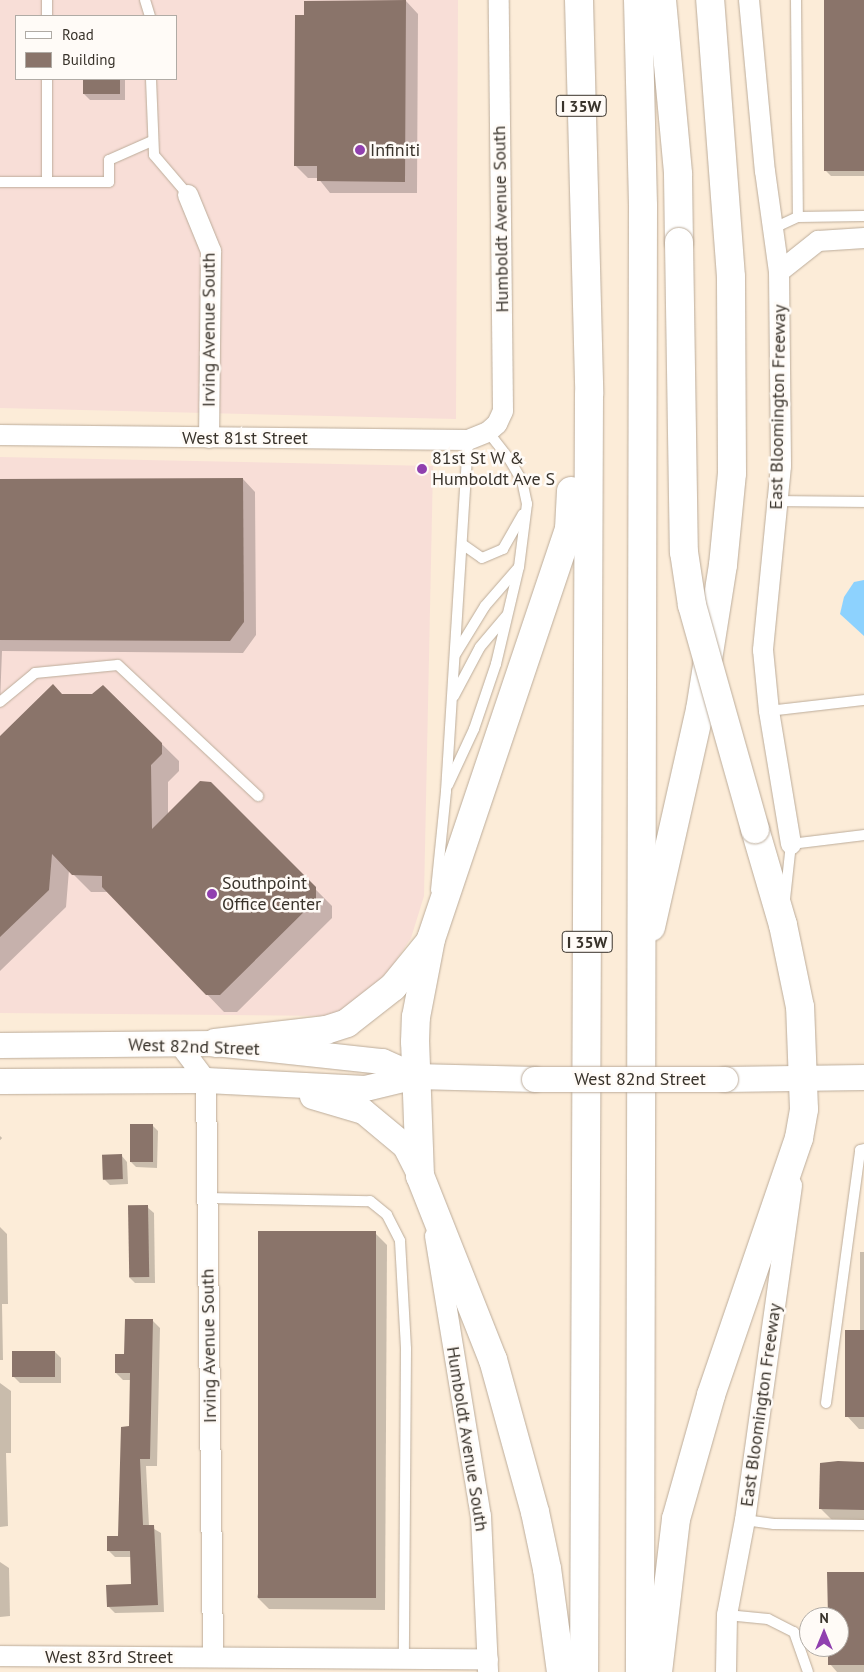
<!DOCTYPE html>
<style>
body{margin:0}
#map{position:relative;width:864px;height:1672px;overflow:hidden;background:#fcecd8;font-family:"PT Sans",sans-serif}
div>[style]{position:absolute}
[style*='--x']{left:calc(var(--x)*1px);top:calc(var(--y)*1px);width:calc(var(--w)*1px);rotate:calc(var(--a)*1deg)}
.commercial>*{inset:0;background:#f8ded7}
.water>*{inset:0;background:#8dd2fe}
.shadow>*{inset:0;background:#0003;transform-origin:0 0}
.building>*{inset:0;background:#8a746a;transform-origin:0 0}
.roads{filter:drop-shadow(0 0 1px #bcac9a) drop-shadow(0 0 1px #bcac9a)}
.service>*{height:10px;margin:-5px;padding:0 5px;transform-origin:5px;border-radius:5px;background:#fff}
.minor>*{height:20px;margin:-10px;padding:0 10px;transform-origin:10px;border-radius:10px;background:#fff}
.tertiary>*{height:25px;margin:-12.5px;padding:0 12.5px;transform-origin:12.5px;border-radius:12.5px;background:#fff}
.motorway>*{height:28px;margin:-14px;padding:0 14px;transform-origin:14px;border-radius:14px;background:#fff}
.bridges{filter:drop-shadow(0 0 1px #bcac9a) drop-shadow(0 0 1px #bcac9a)}
.tertiary-bridge>*{height:25px;margin:-12.5px;padding:0 12.5px;transform-origin:12.5px;border-radius:12.5px;background:#fff}
.motorway-bridge>*{height:28px;margin:-14px;padding:0 14px;transform-origin:14px;border-radius:14px;background:#fff}
.dots>*{width:14px;height:14px;translate:-50% -50%;box-sizing:border-box;border:2px solid #fffbf7;border-radius:50%}
span{translate:-50% -50%;white-space:nowrap;text-align:center;line-height:1.15;-webkit-text-stroke:5px #fffbf7;paint-order:stroke}
.shield-label span{padding:1px 4px;background:#fffbf7;border:1px solid;border-radius:4px;-webkit-text-stroke-width:0}
.shield-label{font-size:16px;color:#39332b;font-weight:700}
.poi-label{font-size:18px;color:#39332b}
.left{translate:0 -50%;text-align:left}
.street-label{font-size:18px;color:#39332b}
.legend{position:absolute;left:15px;top:15px;width:162px;height:65px;box-sizing:border-box;background:#fffbf7;border:1px solid #b0aba5;margin:0;padding:6px 9px;list-style:none;font-size:15px;color:#39332b}
.legend li{display:flex;align-items:center;gap:10px;height:25px}
.legend b{width:25px;border:1px solid #b0aba5}
.north{position:absolute;left:799px;top:1607px;width:50px;height:50px;box-sizing:border-box;background:#fffbf7;border:1px solid #b0aba5;border-radius:50%;rotate:0deg;font-size:14px;font-weight:700;line-height:20px;text-align:center;color:#39332b}
.north::after{content:'';display:block;margin:auto;width:18px;height:22px;background:#9040af;clip-path:polygon(50% 0,100% 100%,50% 72%,0 100%)}
</style>
<div id="map">
<div class="commercial">
<i style="clip-path:polygon(evenodd,0 0,458px 0,456px 419px,0 408px,0 0,16px 16px,176px 16px,176px 79px,16px 79px,16px 16px)"></i>
<i style="clip-path:polygon(0 457px,433px 466px,424px 896px,411px 938px,391px 968px,365px 995px,332px 1016px,0 1013px)"></i>
</div>
<div class="water">
<i style="clip-path:polygon(864px 580px,864px 636px,840px 614px,844px 597px,854px 582px)"></i>
</div>
<div class="shadow">
<i style="clip-path:polygon(825px 0,864px 0,864px 176px,831px 176px,825px 170px)"></i>
<i style="clip-path:polygon(406px 1px,418px 14px,417px 193px,330px 193px,318px 178px,308px 178px,295px 165px,306px 16px)"></i>
<i style="clip-path:polygon(84px 79px,125px 79px,125px 100px,90px 100px,84px 94px)"></i>
<i style="clip-path:polygon(243px 479px,255px 492px,256px 635px,243px 653px,2px 651px,0 703px,0 480px)"></i>
<i style="clip-path:polygon(103px 686px,179px 761px,179px 771px,168px 782px,168px 815px,210px 783px,332px 906px,332px 918px,237px 1012px,224px 1012px,109px 892px,91px 892px,69px 870px,66px 907px,0 971px,0 738px,63px 695px,92px 695px)"></i>
<i style="clip-path:polygon(152px 1125px,158px 1131px,157px 1168px,136px 1167px,130px 1161px)"></i>
<i style="left:0;top:1136px;width:3px;height:56px;rotate:45deg"></i>
<i style="clip-path:polygon(121px 1155px,127px 1162px,128px 1184px,110px 1185px,104px 1179px)"></i>
<i style="clip-path:polygon(147px 1207px,154px 1213px,155px 1283px,135px 1283px,129px 1277px)"></i>
<i style="clip-path:polygon(0 1227px,7px 1234px,8px 1304px,2px 1304px,3px 1360px,0 1360px)"></i>
<i style="clip-path:polygon(375px 1233px,387px 1245px,385px 1610px,269px 1609px,257px 1597px)"></i>
<i style="clip-path:polygon(860px 1252px,864px 1252px,864px 1429px,859px 1429px,847px 1416px,860px 1332px)"></i>
<i style="clip-path:polygon(153px 1321px,160px 1328px,157px 1466px,146px 1466px,149px 1526px,161px 1533px,164px 1612px,115px 1613px,108px 1606px,132px 1586px,131px 1557px,115px 1557px,108px 1550px,119px 1537px,130px 1428px,131px 1380px,123px 1380px,116px 1373px,126px 1355px)"></i>
<i style="clip-path:polygon(55px 1352px,61px 1358px,61px 1383px,20px 1383px,14px 1377px)"></i>
<i style="clip-path:polygon(0 1383px,11px 1391px,11px 1453px,6px 1453px,8px 1526px,0 1527px)"></i>
<i style="clip-path:polygon(864px 1462px,864px 1522px,832px 1520px,820px 1508px,821px 1464px)"></i>
<i style="clip-path:polygon(0 1562px,9px 1568px,10px 1616px,0 1617px)"></i>
<i style="clip-path:polygon(864px 1573px,864px 1672px,837px 1672px,830px 1664px,829px 1647px,839px 1647px,839px 1617px,829px 1617px)"></i>
</div>
<div class="building">
<i style="clip-path:polygon(406px 0,405px 182px,317px 181px,317px 166px,294px 166px,295px 15px,304px 15px,304px 1px)"></i>
<i style="left:824px;top:0;width:40px;height:171px"></i>
<i style="left:83px;top:79px;width:37px;height:15px"></i>
<i style="clip-path:polygon(243px 478px,244px 622px,230px 641px,0 640px,0 479px)"></i>
<i style="clip-path:polygon(53px 684px,62px 694px,92px 694px,103px 685px,162px 743px,162px 754px,151px 765px,152px 829px,200px 781px,211px 782px,316px 887px,316px 900px,220px 995px,206px 995px,102px 887px,102px 876px,72px 875px,52px 854px,49px 890px,0 937px,0 736px)"></i>
<i style="left:130px;top:1124px;width:23px;height:38px"></i>
<i style="left:122px;top:1154px;width:25px;height:20px;rotate:88deg"></i>
<i style="left:148px;top:1205px;width:72px;height:20px;rotate:89deg"></i>
<i style="left:258px;top:1231px;width:118px;height:367px"></i>
<i style="clip-path:polygon(125px 1319px,153px 1319px,150px 1459px,140px 1459px,143px 1525px,154px 1525px,158px 1605px,107px 1607px,106px 1585px,131px 1584px,130px 1551px,107px 1551px,107px 1536px,118px 1536px,121px 1427px,129px 1426px,130px 1373px,115px 1373px,115px 1354px,124px 1354px)"></i>
<i style="left:845px;top:1330px;width:19px;height:87px"></i>
<i style="left:12px;top:1351px;width:43px;height:26px"></i>
<i style="clip-path:polygon(838px 1461px,864px 1462px,864px 1510px,819px 1509px,820px 1463px)"></i>
<i style="clip-path:polygon(827px 1572px,864px 1572px,864px 1665px,828px 1665px,828px 1647px,839px 1647px,839px 1617px,828px 1617px)"></i>
</div>
<div class="roads">
<div class="service">
<i style="--x:47;--y:0;--w:16;--a:90"></i>
<i style="--x:145;--y:0;--w:17;--a:73"></i>
<i style="--x:796;--y:0;--w:217;--a:89.5"></i>
<i style="--x:47;--y:79;--w:103;--a:90"></i>
<i style="--x:151;--y:79;--w:76;--a:87.7"></i>
<i style="--x:154;--y:155;--w:52;--a:49.6"></i>
<i style="--x:0;--y:182;--w:109;--a:0"></i>
<i style="--x:109;--y:182;--w:22;--a:-90"></i>
<i style="--x:109;--y:160;--w:47;--a:-23.8"></i>
<i style="--x:774;--y:228;--w:26;--a:-25"></i>
<i style="--x:798;--y:217;--w:66;--a:-0.9"></i>
<i style="--x:778;--y:501;--w:86;--a:0.7"></i>
<i style="--x:462;--y:544;--w:24;--a:35"></i>
<i style="--x:482;--y:558;--w:23;--a:-23"></i>
<i style="--x:503;--y:549;--w:40;--a:-60.3"></i>
<i style="--x:455;--y:655;--w:57;--a:-58.5"></i>
<i style="--x:485;--y:606;--w:50;--a:-49"></i>
<i style="--x:454;--y:696;--w:55;--a:-62"></i>
<i style="--x:480;--y:647;--w:42;--a:-49.8"></i>
<i style="--x:0;--y:702;--w:45;--a:-39.6"></i>
<i style="--x:35;--y:673;--w:83;--a:-5.5"></i>
<i style="--x:118;--y:665;--w:192;--a:43.1"></i>
<i style="--x:769;--y:711;--w:96;--a:-6.6"></i>
<i style="--x:448;--y:785;--w:62;--a:-65.1"></i>
<i style="--x:474;--y:729;--w:69;--a:-71.3"></i>
<i style="--x:496;--y:664;--w:100;--a:-76.7"></i>
<i style="--x:519;--y:567;--w:64;--a:-82.8"></i>
<i style="--x:527;--y:504;--w:24;--a:-102"></i>
<i style="--x:522;--y:481;--w:24;--a:-120"></i>
<i style="--x:510;--y:460;--w:36;--a:-128"></i>
<i style="--x:436;--y:890;--w:100;--a:-84.2"></i>
<i style="--x:446;--y:791;--w:352;--a:-86.4"></i>
<i style="--x:785;--y:899;--w:55;--a:-83.8"></i>
<i style="--x:791;--y:844;--w:74;--a:-7"></i>
<i style="--x:207;--y:1198;--w:163;--a:1.1"></i>
<i style="--x:370;--y:1201;--w:22;--a:39"></i>
<i style="--x:387;--y:1215;--w:29;--a:63"></i>
<i style="--x:400;--y:1241;--w:108;--a:86.8"></i>
<i style="--x:406;--y:1349;--w:310;--a:90.4"></i>
<i style="--x:826;--y:1403;--w:255;--a:-82.3"></i>
<i style="--x:860;--y:1150;--w:4;--a:-14"></i>
<i style="--x:745;--y:1520;--w:29;--a:8"></i>
<i style="--x:774;--y:1524;--w:90;--a:0.6"></i>
<i style="--x:727;--y:1615;--w:41;--a:5.6"></i>
<i style="--x:768;--y:1619;--w:29;--a:27"></i>
<i style="--x:794;--y:1632;--w:42;--a:70.7"></i>
</div>
<div class="minor">
<i style="--x:749;--y:0;--w:172;--a:84.7"></i>
<i style="--x:765;--y:171;--w:102;--a:82.1"></i>
<i style="--x:779;--y:272;--w:194;--a:89.4"></i>
<i style="--x:781;--y:466;--w:185;--a:95.6"></i>
<i style="--x:763;--y:650;--w:61;--a:84.4"></i>
<i style="--x:769;--y:711;--w:135;--a:80.6"></i>
<i style="--x:188;--y:195;--w:61;--a:67.7"></i>
<i style="--x:211;--y:251;--w:187;--a:90.6"></i>
<i style="--x:779;--y:272;--w:50;--a:-38.5"></i>
<i style="--x:818;--y:241;--w:46;--a:-3.7"></i>
<i style="--x:0;--y:435;--w:468;--a:0.6"></i>
<i style="--x:468;--y:440;--w:22;--a:-22"></i>
<i style="--x:488;--y:432;--w:12;--a:-42"></i>
<i style="--x:497;--y:424;--w:14;--a:-65"></i>
<i style="--x:503;--y:411;--w:411;--a:-90.6"></i>
<i style="--x:179;--y:1044;--w:45;--a:53.1"></i>
<i style="--x:206;--y:1080;--w:577;--a:89.3"></i>
<i style="--x:435;--y:1236;--w:284;--a:80.7"></i>
<i style="--x:481;--y:1516;--w:156;--a:87.4"></i>
<i style="--x:0;--y:1656;--w:488;--a:0.4"></i>
<i style="--x:726;--y:1672;--w:57;--a:-89"></i>
<i style="--x:727;--y:1615;--w:97;--a:-79.3"></i>
<i style="--x:745;--y:1520;--w:338;--a:-82"></i>
</div>
<div class="tertiary">
<i style="--x:0;--y:1045;--w:215;--a:-0.5"></i>
<i style="--x:215;--y:1043;--w:168;--a:6.2"></i>
<i style="--x:382;--y:1061;--w:36;--a:24"></i>
<i style="--x:725;--y:1079;--w:139;--a:-0.8"></i>
<i style="--x:0;--y:1081;--w:206;--a:-0.3"></i>
<i style="--x:206;--y:1080;--w:159;--a:2.9"></i>
<i style="--x:365;--y:1088;--w:51;--a:-13.5"></i>
<i style="--x:415;--y:1076;--w:119;--a:1.4"></i>
<i style="--x:312;--y:1096;--w:53;--a:16.4"></i>
<i style="--x:363;--y:1111;--w:55;--a:39.8"></i>
<i style="--x:405;--y:1146;--w:34;--a:63"></i>
</div>
<div class="motorway">
<i style="--x:579;--y:0;--w:394;--a:88.5"></i>
<i style="--x:589;--y:394;--w:1278;--a:90.22"></i>
<i style="--x:638;--y:0;--w:207;--a:88.6"></i>
<i style="--x:643;--y:207;--w:1465;--a:90.12"></i>
<i style="--x:662;--y:0;--w:175;--a:84.7"></i>
<i style="--x:678;--y:174;--w:68;--a:89.2"></i>
<i style="--x:651;--y:927;--w:222;--a:-77.3"></i>
<i style="--x:700;--y:710;--w:147;--a:-81"></i>
<i style="--x:723;--y:565;--w:92;--a:-84.4"></i>
<i style="--x:732;--y:473;--w:196;--a:-90.3"></i>
<i style="--x:731;--y:277;--w:278;--a:-94.3"></i>
<i style="--x:215;--y:1043;--w:112;--a:-6.7"></i>
<i style="--x:326;--y:1030;--w:22;--a:-18"></i>
<i style="--x:347;--y:1023;--w:58;--a:-38"></i>
<i style="--x:393;--y:987;--w:57;--a:-50.7"></i>
<i style="--x:561;--y:1672;--w:104;--a:-97.7"></i>
<i style="--x:547;--y:1569;--w:58;--a:-101.9"></i>
<i style="--x:535;--y:1512;--w:158;--a:-105.4"></i>
<i style="--x:493;--y:1360;--w:198;--a:-111.6"></i>
<i style="--x:420;--y:1176;--w:134;--a:-92.1"></i>
<i style="--x:415;--y:1042;--w:25;--a:-88"></i>
<i style="--x:416;--y:1017;--w:79;--a:-79.1"></i>
<i style="--x:431;--y:939;--w:433;--a:-71.4"></i>
<i style="--x:569;--y:529;--w:38;--a:-87"></i>
<i style="--x:658;--y:1672;--w:154;--a:-83.3"></i>
<i style="--x:676;--y:1519;--w:129;--a:-74.2"></i>
<i style="--x:711;--y:1395;--w:272;--a:-71.1"></i>
<i style="--x:799;--y:1138;--w:29;--a:-80"></i>
<i style="--x:804;--y:1109;--w:102;--a:-92.2"></i>
<i style="--x:800;--y:1007;--w:84;--a:-101.7"></i>
<i style="--x:783;--y:925;--w:100;--a:-106.3"></i>
</div>
</div>
<div class="bridges">
<div class="tertiary-bridge">
<i style="--x:534;--y:1079;--w:191;--a:0"></i>
</div>
<div class="motorway-bridge">
<i style="--x:679;--y:242;--w:310;--a:89.1"></i>
<i style="--x:684;--y:552;--w:54;--a:81.4"></i>
<i style="--x:692;--y:605;--w:233;--a:74.3"></i>
</div>
</div>
<div class="dots">
<i style="left:360px;top:150px;background:#9040af"></i>
<i style="left:422px;top:469px;background:#9040af"></i>
<i style="left:212px;top:894px;background:#9040af"></i>
</div>
<div class="shield-label">
<span style="left:581px;top:106px">I 35W</span>
<span style="left:587px;top:942px">I 35W</span>
</div>
<div class="poi-label">
<span class="left" style="left:370px;top:150px">Infiniti</span>
<span class="left" style="left:432px;top:469px">81st St W &amp;<br>Humboldt Ave S</span>
<span class="left" style="left:222px;top:894px">Southpoint<br>Office Center</span>
</div>
<div class="street-label">
<span style="left:501px;top:219px;rotate:-91deg">Humboldt Avenue South</span>
<span style="left:209px;top:330px;rotate:-90deg">Irving Avenue South</span>
<span style="left:778px;top:407px;rotate:-89deg">East Bloomington Freeway</span>
<span style="left:245px;top:438px">West 81st Street</span>
<span style="left:194px;top:1047px;rotate:2deg">West 82nd Street</span>
<span style="left:640px;top:1079px">West 82nd Street</span>
<span style="left:209px;top:1346px;rotate:-91deg">Irving Avenue South</span>
<span style="left:761px;top:1405px;rotate:-82deg">East Bloomington Freeway</span>
<span style="left:467px;top:1439px;rotate:81deg">Humboldt Avenue South</span>
<span style="left:109px;top:1657px">West 83rd Street</span>
</div>
<ul class="legend">
<li><b style="height:6px;background:#fff"></b>Road</li>
<li><b style="height:14px;background:#8a746a"></b>Building</li>
</ul>
<div class="north">N</div>
</div>
